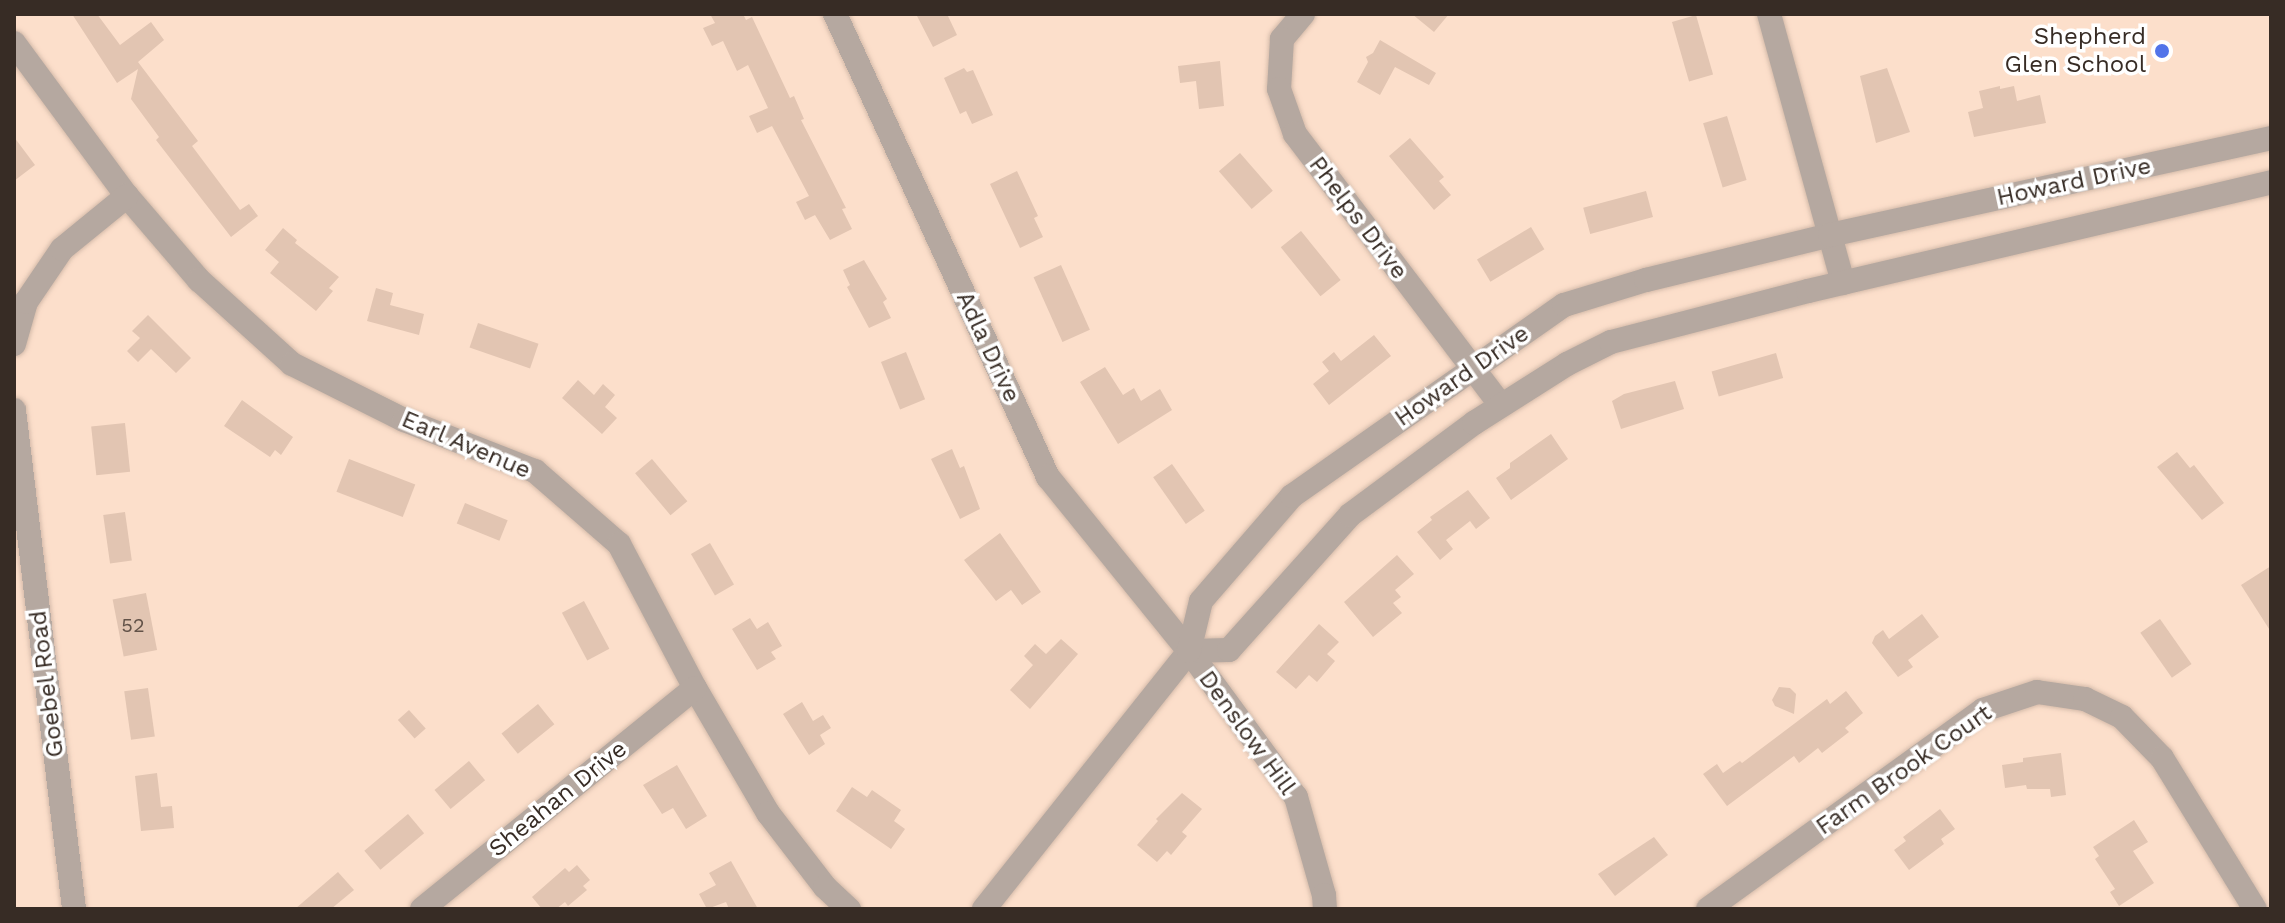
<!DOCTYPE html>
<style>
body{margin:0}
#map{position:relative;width:2285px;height:923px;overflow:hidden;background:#fcdfcb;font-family:"Work Sans",sans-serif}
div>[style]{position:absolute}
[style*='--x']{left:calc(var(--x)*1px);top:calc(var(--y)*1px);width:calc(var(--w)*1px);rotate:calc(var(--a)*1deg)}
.building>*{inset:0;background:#e2c5b2;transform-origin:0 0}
.roads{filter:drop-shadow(0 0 2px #d5bbaa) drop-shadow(0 0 2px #d5bbaa)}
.minor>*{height:24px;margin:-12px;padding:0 12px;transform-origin:12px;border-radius:12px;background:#b5a8a0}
.dots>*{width:22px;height:22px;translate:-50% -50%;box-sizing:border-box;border:4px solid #fff;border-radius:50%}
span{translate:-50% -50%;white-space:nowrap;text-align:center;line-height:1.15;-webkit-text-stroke:7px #fff;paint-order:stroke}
.number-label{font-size:20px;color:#625248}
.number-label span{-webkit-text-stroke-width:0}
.poi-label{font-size:24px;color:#372c25}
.right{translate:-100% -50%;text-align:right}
.street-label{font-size:24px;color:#372c25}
.frame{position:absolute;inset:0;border:16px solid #372c25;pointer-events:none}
</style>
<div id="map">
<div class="building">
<i style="clip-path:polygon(72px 14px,97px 14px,120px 45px,151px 22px,164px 40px,138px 62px,198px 141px,192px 146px,240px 210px,249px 204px,258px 216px,231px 237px,156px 140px,159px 137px,131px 99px,138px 69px,117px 83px)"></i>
<i style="clip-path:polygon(710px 14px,743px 14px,746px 20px,752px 17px,790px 98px,794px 96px,804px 119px,801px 120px,846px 208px,842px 209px,852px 229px,830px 240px,815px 215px,805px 220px,796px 202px,809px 196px,772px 126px,757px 133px,749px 116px,768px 108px,748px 65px,737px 71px,723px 41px,712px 46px,703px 28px,715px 23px)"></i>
<i style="clip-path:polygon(916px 14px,947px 14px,957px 35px,933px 47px)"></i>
<i style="clip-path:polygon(1412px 14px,1449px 14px,1434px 32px)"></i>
<i style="left:1696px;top:15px;width:62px;height:25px;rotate:74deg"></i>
<i style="clip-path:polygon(1380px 40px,1436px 73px,1429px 85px,1395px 67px,1380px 95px,1357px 82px,1368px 62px,1366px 57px,1373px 53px)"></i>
<i style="clip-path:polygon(1220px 61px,1224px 106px,1199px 109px,1196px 81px,1180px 83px,1178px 66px)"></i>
<i style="clip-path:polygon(964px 68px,967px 72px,973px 70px,993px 115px,972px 124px,966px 111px,960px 114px,944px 78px)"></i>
<i style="clip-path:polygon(1887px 68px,1910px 132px,1876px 143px,1860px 76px)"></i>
<i style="clip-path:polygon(2000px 86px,2000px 89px,2014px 86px,2017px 101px,2040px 95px,2046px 123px,1974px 137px,1968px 112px,1983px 108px,1979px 91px)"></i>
<i style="left:1727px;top:116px;width:67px;height:25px;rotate:73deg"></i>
<i style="clip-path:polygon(14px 137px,35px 165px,14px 181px)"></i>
<i style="clip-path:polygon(1410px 138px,1444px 177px,1439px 181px,1451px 195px,1434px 210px,1389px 156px)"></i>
<i style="left:1240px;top:153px;width:50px;height:28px;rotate:49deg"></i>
<i style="clip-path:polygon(1017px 171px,1038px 216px,1034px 218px,1043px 237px,1020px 248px,990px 184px)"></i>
<i style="left:1646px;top:191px;width:27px;height:65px;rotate:75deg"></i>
<i style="left:1531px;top:227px;width:26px;height:63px;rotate:59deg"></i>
<i style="clip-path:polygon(283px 228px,297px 240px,295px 243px,339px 277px,329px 288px,333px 291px,316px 311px,270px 273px,279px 262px,265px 250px)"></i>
<i style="left:1301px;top:231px;width:63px;height:26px;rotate:51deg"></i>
<i style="clip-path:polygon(864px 260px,887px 299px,883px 302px,891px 318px,869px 328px,847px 287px,850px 285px,843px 270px)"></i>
<i style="left:1061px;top:265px;width:71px;height:30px;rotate:66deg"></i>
<i style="clip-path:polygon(376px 288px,393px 293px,390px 305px,424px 314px,419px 335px,367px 321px)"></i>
<i style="clip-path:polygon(148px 315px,191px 358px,176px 373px,151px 349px,138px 362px,127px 351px,140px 338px,132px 331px)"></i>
<i style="left:478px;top:323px;width:64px;height:26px;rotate:19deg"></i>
<i style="clip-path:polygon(1374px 335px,1391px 356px,1329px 405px,1313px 384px,1329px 371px,1322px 362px,1334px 352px,1341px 361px)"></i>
<i style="left:906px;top:352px;width:51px;height:27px;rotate:68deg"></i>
<i style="left:1776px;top:353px;width:26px;height:67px;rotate:74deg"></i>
<i style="clip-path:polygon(1105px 367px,1123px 395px,1134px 388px,1141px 401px,1160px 389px,1172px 410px,1118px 444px,1080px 382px)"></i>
<i style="clip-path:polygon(578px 380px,594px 395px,603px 384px,615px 395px,605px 407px,617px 418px,602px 434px,562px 398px)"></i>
<i style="clip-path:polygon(1675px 381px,1684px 409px,1621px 429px,1612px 401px,1624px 394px)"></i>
<i style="clip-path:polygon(242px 400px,293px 437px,281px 455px,275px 450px,270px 457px,224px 426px)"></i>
<i style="left:125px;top:423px;width:49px;height:34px;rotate:84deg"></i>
<i style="clip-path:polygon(1551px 434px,1568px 459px,1511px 500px,1496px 478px,1510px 468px,1510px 463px)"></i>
<i style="clip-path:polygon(952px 449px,960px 468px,964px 466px,980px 509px,960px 519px,931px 459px)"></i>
<i style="clip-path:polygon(2177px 452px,2190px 468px,2194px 465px,2224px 503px,2202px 520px,2157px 467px)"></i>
<i style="left:349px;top:459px;width:71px;height:35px;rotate:21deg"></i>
<i style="left:652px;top:459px;width:55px;height:22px;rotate:50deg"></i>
<i style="left:1172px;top:464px;width:57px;height:23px;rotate:55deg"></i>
<i style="clip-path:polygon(1468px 490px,1490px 518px,1476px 529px,1470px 521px,1446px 540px,1453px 549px,1440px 560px,1417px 532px,1432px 520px,1430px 517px)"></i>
<i style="left:465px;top:503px;width:46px;height:22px;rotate:22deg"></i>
<i style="left:125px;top:512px;width:49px;height:22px;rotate:82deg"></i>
<i style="clip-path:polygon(1000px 533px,1041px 592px,1022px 605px,1011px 590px,996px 601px,964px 560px)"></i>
<i style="left:710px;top:543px;width:48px;height:22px;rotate:60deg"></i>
<i style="clip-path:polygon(1397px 555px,1414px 574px,1395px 590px,1401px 597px,1393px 603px,1402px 613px,1373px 637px,1344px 602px)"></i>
<i style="clip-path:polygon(2271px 566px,2271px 632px,2241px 585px)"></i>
<i style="left:146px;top:593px;width:58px;height:34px;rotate:79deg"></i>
<i style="left:584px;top:601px;width:54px;height:25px;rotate:62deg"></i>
<i style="clip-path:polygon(1922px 614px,1939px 637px,1908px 660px,1913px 667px,1898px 677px,1872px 643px,1875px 636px,1883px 630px,1889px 639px)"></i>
<i style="clip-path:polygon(750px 618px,757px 629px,768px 622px,782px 646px,771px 652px,776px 659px,757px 670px,732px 629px)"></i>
<i style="left:2160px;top:619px;width:55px;height:24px;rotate:55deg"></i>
<i style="clip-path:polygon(1319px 624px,1339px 642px,1327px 654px,1335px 661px,1317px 682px,1309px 675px,1296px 689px,1276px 672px)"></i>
<i style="clip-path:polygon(1061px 639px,1078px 654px,1030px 709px,1010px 690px,1033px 665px,1024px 656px,1035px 644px,1046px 654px)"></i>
<i style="clip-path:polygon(1779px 687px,1790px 688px,1796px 694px,1794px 714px,1775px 706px,1772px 700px)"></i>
<i style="left:148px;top:688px;width:49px;height:24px;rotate:82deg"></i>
<i style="clip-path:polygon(1846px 691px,1863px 713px,1845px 728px,1849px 732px,1822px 753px,1818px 748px,1799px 763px,1794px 756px,1727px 806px,1703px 774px,1717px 764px,1723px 773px,1740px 761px,1742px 763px,1827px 699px,1830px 704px)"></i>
<i style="clip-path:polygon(802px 702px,813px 721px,823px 715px,831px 728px,820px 735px,825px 744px,809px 755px,783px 714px)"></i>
<i style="left:538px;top:704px;width:26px;height:47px;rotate:51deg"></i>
<i style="left:409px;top:710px;width:25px;height:15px;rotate:48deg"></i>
<i style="clip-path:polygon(2061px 753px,2066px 795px,2051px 797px,2050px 789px,2027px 789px,2026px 785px,2005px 788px,2002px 765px,2023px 762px,2023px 758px)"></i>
<i style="left:469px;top:761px;width:25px;height:45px;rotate:50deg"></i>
<i style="clip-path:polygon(677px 765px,707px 816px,686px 829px,673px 808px,662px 814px,643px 785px)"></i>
<i style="clip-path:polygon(157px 773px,161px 807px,172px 806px,174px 828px,141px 831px,135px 776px)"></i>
<i style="clip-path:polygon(852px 787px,867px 797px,872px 790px,901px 810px,894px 821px,905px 829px,891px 849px,836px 811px)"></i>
<i style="clip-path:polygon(1182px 793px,1202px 809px,1182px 832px,1187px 836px,1171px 855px,1167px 851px,1157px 862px,1137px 845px,1158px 821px,1156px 819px)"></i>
<i style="clip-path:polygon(1940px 809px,1955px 829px,1941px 839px,1944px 844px,1909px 870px,1894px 850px,1906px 841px,1903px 837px)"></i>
<i style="left:408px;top:814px;width:25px;height:57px;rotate:50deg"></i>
<i style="clip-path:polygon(2134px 820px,2148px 842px,2133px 851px,2154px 883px,2119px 906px,2110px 892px,2115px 889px,2095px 859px,2099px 856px,2093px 847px)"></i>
<i style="clip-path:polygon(1654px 837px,1668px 855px,1615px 896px,1598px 874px)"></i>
<i style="clip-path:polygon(731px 861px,758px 909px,729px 909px,726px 902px,707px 909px,699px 894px,716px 885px,709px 873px)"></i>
<i style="clip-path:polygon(577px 865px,590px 880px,583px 886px,587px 890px,568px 906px,565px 902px,556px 909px,542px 909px,532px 897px,565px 868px,569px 872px)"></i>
<i style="clip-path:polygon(338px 872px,354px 890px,331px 909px,295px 909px)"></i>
</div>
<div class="roads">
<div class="minor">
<i style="--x:835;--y:14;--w:510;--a:65.3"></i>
<i style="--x:1048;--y:477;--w:224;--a:51"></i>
<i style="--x:1189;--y:651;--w:181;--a:53.8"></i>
<i style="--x:1296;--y:797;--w:102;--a:74.1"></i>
<i style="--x:1324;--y:895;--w:14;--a:86"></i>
<i style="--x:1303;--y:14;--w:33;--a:130"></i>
<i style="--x:1282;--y:39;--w:50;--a:93.4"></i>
<i style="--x:1279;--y:89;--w:48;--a:70.4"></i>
<i style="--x:1295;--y:134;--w:340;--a:52.8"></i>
<i style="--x:1769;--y:14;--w:279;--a:74.6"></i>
<i style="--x:14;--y:43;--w:190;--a:53.6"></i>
<i style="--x:127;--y:196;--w:111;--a:49.4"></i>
<i style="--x:199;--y:280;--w:125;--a:42.1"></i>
<i style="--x:292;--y:364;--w:125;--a:26.6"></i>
<i style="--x:404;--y:420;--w:141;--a:21.3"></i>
<i style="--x:535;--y:471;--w:111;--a:41"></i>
<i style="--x:619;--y:544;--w:163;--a:62.2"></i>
<i style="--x:695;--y:688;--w:145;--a:59.7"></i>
<i style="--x:768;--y:813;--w:93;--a:52.4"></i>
<i style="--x:825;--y:887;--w:33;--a:43"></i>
<i style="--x:14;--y:344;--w:44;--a:-74.1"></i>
<i style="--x:26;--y:302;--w:64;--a:-55.8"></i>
<i style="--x:62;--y:249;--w:84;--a:-39.2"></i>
<i style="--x:14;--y:410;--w:503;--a:83.14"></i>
<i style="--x:1189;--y:651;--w:40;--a:-1.4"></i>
<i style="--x:1229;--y:650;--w:181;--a:-48.1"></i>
<i style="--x:1350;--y:515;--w:154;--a:-36.6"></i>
<i style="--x:1474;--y:423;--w:110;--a:-32.4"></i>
<i style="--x:1567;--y:364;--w:49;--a:-26.6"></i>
<i style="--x:1611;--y:342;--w:203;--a:-14.5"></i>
<i style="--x:1808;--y:291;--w:476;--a:-13.2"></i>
<i style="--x:422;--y:909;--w:351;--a:-39"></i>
<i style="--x:984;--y:909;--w:330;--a:-51.5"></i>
<i style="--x:1189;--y:651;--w:51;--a:-76.5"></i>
<i style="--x:1201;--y:601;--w:139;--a:-49.1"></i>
<i style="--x:1292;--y:496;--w:332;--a:-35.1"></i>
<i style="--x:1564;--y:305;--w:86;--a:-17"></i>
<i style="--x:1646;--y:280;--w:189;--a:-13.7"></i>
<i style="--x:1830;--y:235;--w:452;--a:-12.4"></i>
<i style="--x:1708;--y:909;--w:339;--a:-35.9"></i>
<i style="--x:1983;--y:710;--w:57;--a:-18.4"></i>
<i style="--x:2037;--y:692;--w:49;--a:8.3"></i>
<i style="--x:2085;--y:699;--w:41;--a:25.9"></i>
<i style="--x:2122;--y:717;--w:57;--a:45.7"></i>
<i style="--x:2162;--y:758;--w:177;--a:58.4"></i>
</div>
</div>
<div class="dots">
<i style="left:2162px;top:51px;background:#5274e9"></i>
</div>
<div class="number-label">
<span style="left:133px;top:625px">52</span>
</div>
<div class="poi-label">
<span class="right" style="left:2146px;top:51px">Shepherd<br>Glen School</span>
</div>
<div class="street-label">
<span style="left:2074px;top:182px;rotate:-12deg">Howard Drive</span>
<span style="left:1358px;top:218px;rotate:53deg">Phelps Drive</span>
<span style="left:988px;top:347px;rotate:65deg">Adla Drive</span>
<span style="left:1462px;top:376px;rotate:-35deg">Howard Drive</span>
<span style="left:466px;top:445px;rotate:23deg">Earl Avenue</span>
<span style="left:47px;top:684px;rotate:-97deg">Goebel Road</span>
<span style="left:1247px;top:733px;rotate:54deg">Denslow Hill</span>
<span style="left:1904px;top:770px;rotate:-35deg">Farm Brook Court</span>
<span style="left:558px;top:799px;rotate:-39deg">Sheahan Drive</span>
</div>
<div class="frame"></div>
</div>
